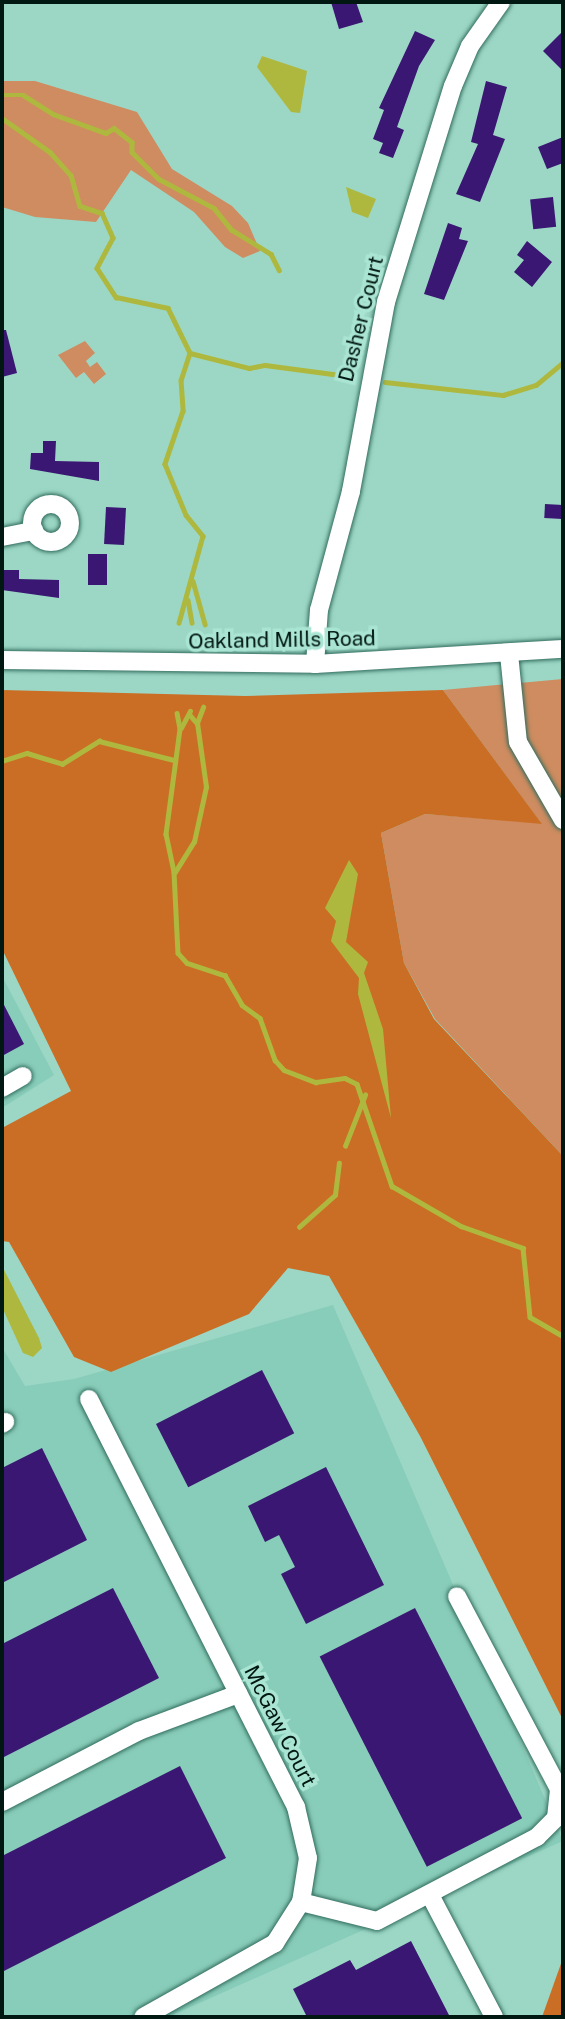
<!DOCTYPE html>
<style>
body{margin:0}
#map{position:relative;width:565px;height:2019px;overflow:hidden;background:#9cd7c5;font-family:"Public Sans",sans-serif}
div>[style]{position:absolute}
[style*='--x']{left:calc(var(--x)*1px);top:calc(var(--y)*1px);width:calc(var(--w)*1px);rotate:calc(var(--a)*1deg)}
.built>*{inset:0;background:#88cdb9}
.green>*{inset:0;background:#cf8c60}
.forest>*{inset:0;background:#cb6e25}
.water>*{inset:0;background:#aeb83e}
.stream>*{height:4.5px;margin:-2.25px;padding:0 2.25px;transform-origin:2.25px;border-radius:2.25px;background:#aeb83e}
.building>*{inset:0;background:#3a1772;transform-origin:0 0}
.roads{filter:drop-shadow(0 0 2px #326c5d) drop-shadow(0 0 2px #326c5d)}
.minor>*{height:18px;margin:-9px;padding:0 9px;transform-origin:9px;border-radius:9px;background:#fff}
.minor>.ring{margin:-9px;padding:0;box-sizing:content-box;background:none;border:18px solid #fff;border-radius:50%}
span{translate:-50% -50%;white-space:nowrap;text-align:center;line-height:1.15;-webkit-text-stroke:7px #a9e5d2;paint-order:stroke}
.street-label{font-size:21px;color:#011711}
.frame{position:absolute;inset:0;border:4px solid #011711;pointer-events:none}
</style>
<div id="map">
<div class="built">
<i style="clip-path:polygon(2px 976px,54px 1075px,2px 1108px)"></i>
<i style="clip-path:polygon(333px 1305px,563px 1841px,168px 2017px,2px 2017px,2px 1347px,25px 1386px,74px 1379px)"></i>
</div>
<div class="green">
<i style="clip-path:polygon(2px 81px,35px 81px,137px 112px,172px 169px,232px 206px,248px 223px,260px 251px,243px 258px,225px 247px,194px 212px,131px 170px,96px 222px,35px 217px,2px 207px)"></i>
<i style="clip-path:polygon(85px 341px,95px 353px,86px 361px,90px 367px,97px 362px,106px 374px,94px 384px,84px 372px,76px 378px,58px 355px)"></i>
<i style="clip-path:polygon(563px 679px,563px 1156px,435px 1019px,404px 963px,381px 833px,425px 814px,541px 823px,443px 690px)"></i>
</div>
<div class="forest">
<i style="clip-path:polygon(2px 690px,245px 696px,443px 690px,542px 824px,425px 814px,381px 833px,404px 963px,434px 1019px,563px 1156px,563px 1720px,420px 1436px,329px 1276px,288px 1268px,249px 1314px,111px 1372px,74px 1357px,9px 1242px,2px 1241px,2px 1128px,71px 1091px,2px 949px)"></i>
<i style="clip-path:polygon(563px 1958px,563px 2017px,542px 2017px)"></i>
</div>
<div class="water">
<i style="clip-path:polygon(262px 56px,307px 71px,300px 113px,291px 112px,257px 67px)"></i>
<i style="clip-path:polygon(346px 187px,376px 199px,368px 218px,352px 212px)"></i>
<i style="clip-path:polygon(349px 860px,358px 874px,346px 942px,368px 962px,364px 973px,383px 1029px,391px 1118px,358px 994px,359px 978px,331px 941px,336px 921px,325px 908px)"></i>
<i style="clip-path:polygon(2px 1266px,39px 1338px,42px 1348px,33px 1357px,23px 1353px,2px 1307px)"></i>
</div>
<div class="stream">
<i style="--x:2;--y:95;--w:21;--a:0"></i>
<i style="--x:23;--y:95;--w:36;--a:32"></i>
<i style="--x:53;--y:114;--w:56;--a:19.7"></i>
<i style="--x:106;--y:133;--w:9;--a:-32"></i>
<i style="--x:114;--y:128;--w:23;--a:38"></i>
<i style="--x:132;--y:142;--w:10;--a:90"></i>
<i style="--x:132;--y:152;--w:38;--a:45"></i>
<i style="--x:159;--y:179;--w:62;--a:27.8"></i>
<i style="--x:214;--y:208;--w:28;--a:51"></i>
<i style="--x:232;--y:230;--w:46;--a:31.6"></i>
<i style="--x:271;--y:254;--w:18;--a:63"></i>
<i style="--x:2;--y:118;--w:59;--a:35.3"></i>
<i style="--x:50;--y:152;--w:31;--a:48"></i>
<i style="--x:71;--y:175;--w:32;--a:74"></i>
<i style="--x:80;--y:206;--w:23;--a:18"></i>
<i style="--x:102;--y:213;--w:27;--a:66"></i>
<i style="--x:113;--y:238;--w:34;--a:118"></i>
<i style="--x:97;--y:268;--w:35;--a:57"></i>
<i style="--x:116;--y:297;--w:53;--a:11.9"></i>
<i style="--x:168;--y:308;--w:50;--a:63.9"></i>
<i style="--x:190;--y:353;--w:28;--a:108"></i>
<i style="--x:181;--y:380;--w:31;--a:86"></i>
<i style="--x:183;--y:411;--w:56;--a:108.8"></i>
<i style="--x:165;--y:464;--w:55;--a:67.6"></i>
<i style="--x:186;--y:515;--w:27;--a:51"></i>
<i style="--x:203;--y:536;--w:90;--a:105.4"></i>
<i style="--x:190;--y:353;--w:61;--a:14.3"></i>
<i style="--x:249;--y:368;--w:16;--a:-11"></i>
<i style="--x:265;--y:365;--w:85;--a:7.5"></i>
<i style="--x:385;--y:382;--w:119;--a:6.3"></i>
<i style="--x:503;--y:395;--w:34;--a:-17"></i>
<i style="--x:536;--y:385;--w:35;--a:-40"></i>
<i style="--x:193;--y:581;--w:45;--a:74.4"></i>
<i style="--x:188;--y:600;--w:23;--a:80"></i>
<i style="--x:177;--y:713;--w:16;--a:79"></i>
<i style="--x:180;--y:729;--w:106;--a:97.6"></i>
<i style="--x:166;--y:834;--w:39;--a:78"></i>
<i style="--x:174;--y:872;--w:81;--a:87.2"></i>
<i style="--x:178;--y:953;--w:13;--a:48"></i>
<i style="--x:187;--y:963;--w:40;--a:18"></i>
<i style="--x:225;--y:975;--w:34;--a:60"></i>
<i style="--x:242;--y:1005;--w:22;--a:36"></i>
<i style="--x:260;--y:1018;--w:45;--a:70.3"></i>
<i style="--x:275;--y:1060;--w:13;--a:48"></i>
<i style="--x:284;--y:1070;--w:34;--a:21"></i>
<i style="--x:316;--y:1082;--w:29;--a:-8"></i>
<i style="--x:345;--y:1078;--w:13;--a:27"></i>
<i style="--x:357;--y:1084;--w:108;--a:71.1"></i>
<i style="--x:392;--y:1186;--w:80;--a:30.1"></i>
<i style="--x:461;--y:1226;--w:66;--a:19.5"></i>
<i style="--x:523;--y:1248;--w:69;--a:84.2"></i>
<i style="--x:530;--y:1317;--w:38;--a:30"></i>
<i style="--x:190;--y:715;--w:11;--a:49"></i>
<i style="--x:197;--y:723;--w:17;--a:-69"></i>
<i style="--x:181;--y:728;--w:19;--a:-62"></i>
<i style="--x:2;--y:761;--w:26;--a:-18"></i>
<i style="--x:27;--y:753;--w:37;--a:17"></i>
<i style="--x:62;--y:764;--w:44;--a:-31.9"></i>
<i style="--x:99;--y:741;--w:77;--a:14.2"></i>
<i style="--x:175;--y:872;--w:36;--a:-58"></i>
<i style="--x:194;--y:842;--w:56;--a:-77.7"></i>
<i style="--x:206;--y:787;--w:65;--a:-98"></i>
<i style="--x:345;--y:1146;--w:55;--a:-68.6"></i>
<i style="--x:299;--y:1227;--w:48;--a:-41.6"></i>
<i style="--x:335;--y:1195;--w:32;--a:-83"></i>
</div>
<div class="building">
<i style="clip-path:polygon(331px 2px,356px 2px,363px 22px,339px 29px)"></i>
<i style="clip-path:polygon(415px 31px,435px 40px,419px 66px,397px 127px,404px 130px,393px 158px,379px 153px,383px 143px,373px 139px,384px 110px,379px 108px)"></i>
<i style="clip-path:polygon(563px 31px,563px 71px,543px 51px)"></i>
<i style="clip-path:polygon(486px 81px,507px 87px,493px 135px,505px 139px,480px 202px,456px 194px,478px 144px,471px 142px)"></i>
<i style="clip-path:polygon(563px 137px,563px 163px,547px 169px,538px 147px)"></i>
<i style="left:553px;top:197px;width:30px;height:23px;rotate:84deg"></i>
<i style="clip-path:polygon(448px 223px,462px 228px,459px 239px,468px 241px,444px 300px,424px 294px)"></i>
<i style="clip-path:polygon(527px 241px,552px 262px,532px 287px,514px 272px,524px 260px,517px 255px)"></i>
<i style="clip-path:polygon(2px 330px,6px 330px,17px 373px,2px 377px)"></i>
<i style="clip-path:polygon(43px 441px,56px 441px,55px 461px,99px 462px,99px 481px,30px 469px,31px 453px,43px 453px)"></i>
<i style="left:545px;top:504px;width:18px;height:14px;rotate:3deg"></i>
<i style="left:106px;top:507px;width:20px;height:37px;rotate:3deg"></i>
<i style="left:88px;top:554px;width:19px;height:31px"></i>
<i style="clip-path:polygon(2px 570px,19px 570px,19px 579px,59px 580px,59px 598px,2px 590px)"></i>
<i style="clip-path:polygon(2px 1001px,24px 1044px,2px 1056px)"></i>
<i style="left:262px;top:1370px;width:71px;height:119px;rotate:63deg"></i>
<i style="clip-path:polygon(42px 1448px,87px 1540px,2px 1583px,2px 1468px)"></i>
<i style="clip-path:polygon(326px 1467px,384px 1585px,306px 1624px,281px 1574px,295px 1567px,279px 1535px,265px 1542px,248px 1506px)"></i>
<i style="clip-path:polygon(113px 1588px,159px 1678px,2px 1758px,2px 1644px)"></i>
<i style="left:415px;top:1608px;width:236px;height:107px;rotate:63deg"></i>
<i style="clip-path:polygon(180px 1766px,226px 1858px,2px 1972px,2px 1856px)"></i>
<i style="clip-path:polygon(411px 1941px,450px 2017px,307px 2017px,293px 1989px,350px 1960px,356px 1970px)"></i>
</div>
<div class="roads">
<div class="minor">
<i class="ring" style="left:32px;top:504px;width:20px;height:20px"></i>
<i style="--x:2;--y:537;--w:33;--a:-11"></i>
<i style="--x:509;--y:654;--w:88;--a:84.2"></i>
<i style="--x:518;--y:742;--w:90;--a:60"></i>
<i style="--x:2;--y:660;--w:313;--a:0.7"></i>
<i style="--x:315;--y:664;--w:248;--a:-3.5"></i>
<i style="--x:315;--y:664;--w:54;--a:-85.8"></i>
<i style="--x:319;--y:610;--w:123;--a:-74.9"></i>
<i style="--x:351;--y:491;--w:192;--a:-79.5"></i>
<i style="--x:386;--y:302;--w:226;--a:-72.8"></i>
<i style="--x:453;--y:86;--w:43;--a:-67"></i>
<i style="--x:470;--y:46;--w:54;--a:-54.8"></i>
<i style="--x:2;--y:1088;--w:24;--a:-30"></i>
<i style="--x:89;--y:1399;--w:458;--a:63.1"></i>
<i style="--x:296;--y:1807;--w:52;--a:76.8"></i>
<i style="--x:308;--y:1858;--w:45;--a:99"></i>
<i style="--x:301;--y:1902;--w:49;--a:122.4"></i>
<i style="--x:275;--y:1943;--w:151;--a:150.7"></i>
<i style="--x:2;--y:1424;--w:4;--a:-34"></i>
<i style="--x:2;--y:1802;--w:154;--a:-27.4"></i>
<i style="--x:139;--y:1731;--w:106;--a:-20.5"></i>
<i style="--x:430;--y:1895;--w:138;--a:62.3"></i>
<i style="--x:301;--y:1902;--w:78;--a:14"></i>
<i style="--x:377;--y:1921;--w:181;--a:-27.7"></i>
<i style="--x:537;--y:1837;--w:27;--a:-45"></i>
<i style="--x:556;--y:1818;--w:29;--a:-84"></i>
<i style="--x:559;--y:1789;--w:218;--a:-117.9"></i>
</div>
</div>
<div class="street-label">
<span style="left:361px;top:319px;rotate:-76deg">Dasher Court</span>
<span style="left:282px;top:640px;rotate:-1deg">Oakland Mills Road</span>
<span style="left:280px;top:1726px;rotate:63deg">McGaw Court</span>
</div>
<div class="frame"></div>
</div>
